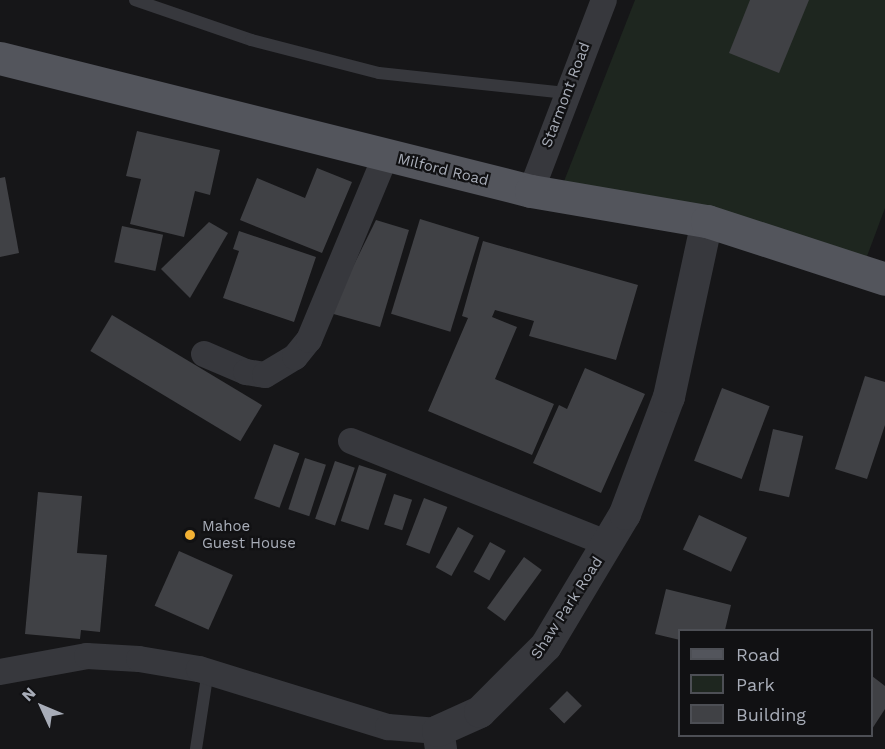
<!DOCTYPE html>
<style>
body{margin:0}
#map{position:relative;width:885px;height:749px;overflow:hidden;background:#161618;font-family:"Work Sans",sans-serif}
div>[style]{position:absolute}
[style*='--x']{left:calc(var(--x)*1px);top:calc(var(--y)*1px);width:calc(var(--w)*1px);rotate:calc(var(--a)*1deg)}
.green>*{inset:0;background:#1e261f}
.building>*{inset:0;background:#404145;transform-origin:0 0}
.service>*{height:12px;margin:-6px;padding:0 6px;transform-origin:6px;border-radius:6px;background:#37383d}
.minor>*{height:26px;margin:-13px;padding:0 13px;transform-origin:13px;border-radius:13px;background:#37383d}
.tertiary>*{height:32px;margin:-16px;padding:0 16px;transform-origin:16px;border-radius:16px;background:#37383d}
.primary>*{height:33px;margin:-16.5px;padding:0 16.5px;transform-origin:16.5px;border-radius:16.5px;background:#53555c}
.dots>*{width:16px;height:16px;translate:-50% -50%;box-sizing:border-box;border:3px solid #111113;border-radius:50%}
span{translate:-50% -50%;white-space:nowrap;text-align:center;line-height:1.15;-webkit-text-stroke:4.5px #111113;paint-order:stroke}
.street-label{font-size:15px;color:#a8adb8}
.poi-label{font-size:15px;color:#a8adb8}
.left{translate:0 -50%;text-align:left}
.legend{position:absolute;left:678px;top:629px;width:195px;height:108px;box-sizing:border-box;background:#111113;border:2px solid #4d4f55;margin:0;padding:8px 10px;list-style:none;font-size:18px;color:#a8adb8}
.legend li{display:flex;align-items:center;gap:12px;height:30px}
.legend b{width:30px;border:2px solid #4d4f55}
.north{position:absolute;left:12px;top:677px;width:60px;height:60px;-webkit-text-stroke:4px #111113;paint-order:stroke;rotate:314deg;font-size:16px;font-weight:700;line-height:24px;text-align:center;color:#a8adb8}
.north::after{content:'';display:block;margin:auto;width:21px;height:27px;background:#a8adb8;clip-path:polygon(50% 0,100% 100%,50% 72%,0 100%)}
</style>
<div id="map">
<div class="green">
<i style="clip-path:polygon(635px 0,885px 0,885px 208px,860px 275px,561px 189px)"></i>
</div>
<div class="building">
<i style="clip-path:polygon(750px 0,809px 0,779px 73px,729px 53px)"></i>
<i style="clip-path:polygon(137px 131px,220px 150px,210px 195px,195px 191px,184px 237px,130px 224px,141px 179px,126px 176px)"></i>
<i style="clip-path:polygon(317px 168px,352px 182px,322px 253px,240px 220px,257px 178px,305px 198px)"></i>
<i style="clip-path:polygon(5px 177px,19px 253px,0 257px,0 178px)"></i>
<i style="left:420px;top:219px;width:62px;height:99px;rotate:17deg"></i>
<i style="clip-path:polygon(376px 220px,409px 230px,380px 327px,330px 313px)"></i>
<i style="clip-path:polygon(209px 222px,228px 233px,190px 298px,161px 269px)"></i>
<i style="left:122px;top:226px;width:42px;height:37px;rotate:12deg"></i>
<i style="clip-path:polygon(239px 231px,316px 257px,294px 322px,223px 298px,239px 251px,233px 249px)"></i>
<i style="clip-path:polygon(483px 241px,638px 285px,616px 360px,529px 336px,534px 321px,495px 310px,492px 317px,517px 327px,495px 379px,554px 404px,532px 455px,428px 411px,468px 318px,462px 316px)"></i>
<i style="left:112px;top:315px;width:175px;height:42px;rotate:31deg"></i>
<i style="clip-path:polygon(585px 368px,645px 394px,601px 493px,533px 463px,559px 405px,567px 409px)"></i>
<i style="clip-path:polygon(865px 376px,885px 382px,885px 425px,867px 479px,835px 469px)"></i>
<i style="left:722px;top:388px;width:51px;height:78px;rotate:21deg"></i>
<i style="left:773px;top:429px;width:31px;height:63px;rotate:13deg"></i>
<i style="left:274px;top:444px;width:27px;height:58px;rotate:20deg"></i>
<i style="left:305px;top:458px;width:22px;height:54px;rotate:18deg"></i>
<i style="left:335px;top:461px;width:21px;height:61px;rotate:19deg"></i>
<i style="left:359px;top:465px;width:29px;height:59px;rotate:18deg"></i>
<i style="clip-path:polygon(38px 492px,82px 496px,77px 553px,107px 555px,100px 632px,81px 630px,80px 639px,25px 634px)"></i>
<i style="left:394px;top:494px;width:19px;height:32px;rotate:18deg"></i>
<i style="left:424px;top:498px;width:25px;height:50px;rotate:21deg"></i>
<i style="left:699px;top:515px;width:53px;height:38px;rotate:25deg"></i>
<i style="left:458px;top:527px;width:18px;height:46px;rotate:29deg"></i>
<i style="left:490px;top:542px;width:18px;height:34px;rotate:29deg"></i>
<i style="left:179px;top:551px;width:59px;height:60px;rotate:24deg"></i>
<i style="left:524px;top:557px;width:22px;height:63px;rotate:36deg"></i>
<i style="clip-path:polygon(666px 589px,731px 605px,725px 630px,680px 630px,680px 640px,655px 634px)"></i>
<i style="clip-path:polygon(872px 676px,885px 686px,885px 709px,872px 729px)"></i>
<i style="left:567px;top:691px;width:21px;height:25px;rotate:45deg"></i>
</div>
<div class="service">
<i style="--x:135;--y:0;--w:123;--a:19"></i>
<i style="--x:251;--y:40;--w:132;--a:14.5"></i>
<i style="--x:379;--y:73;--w:188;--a:6.1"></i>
<i style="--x:196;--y:749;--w:79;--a:-81.3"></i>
</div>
<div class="minor">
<i style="--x:531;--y:191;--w:204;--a:-69.1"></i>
<i style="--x:204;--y:354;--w:46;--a:23.2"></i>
<i style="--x:246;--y:372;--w:19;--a:9"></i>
<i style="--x:265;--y:375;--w:35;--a:-31"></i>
<i style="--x:295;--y:357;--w:22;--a:-51"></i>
<i style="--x:309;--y:340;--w:200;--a:-67.4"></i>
<i style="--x:351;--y:441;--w:277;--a:21.8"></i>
<i style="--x:0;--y:672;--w:88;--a:-10.4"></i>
<i style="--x:87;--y:656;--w:52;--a:3.3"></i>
<i style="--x:139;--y:659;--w:61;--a:9.5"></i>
<i style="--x:199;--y:669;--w:198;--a:17.1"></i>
<i style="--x:388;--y:727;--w:50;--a:4.6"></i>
</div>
<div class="tertiary">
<i style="--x:441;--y:749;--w:18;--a:-99"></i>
<i style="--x:438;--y:731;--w:46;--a:-24.3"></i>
<i style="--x:480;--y:712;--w:93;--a:-45"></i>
<i style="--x:546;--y:646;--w:154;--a:-59.1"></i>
<i style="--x:625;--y:514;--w:125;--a:-69.4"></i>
<i style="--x:669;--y:397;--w:180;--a:-77.8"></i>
</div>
<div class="primary">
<i style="--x:0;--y:58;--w:547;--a:14.06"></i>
<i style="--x:531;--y:191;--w:179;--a:9.7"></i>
<i style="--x:707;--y:221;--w:187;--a:18"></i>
</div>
<div class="dots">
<i style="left:190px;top:535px;background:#f2b134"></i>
</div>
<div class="street-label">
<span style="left:566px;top:95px;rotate:-69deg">Starmont Road</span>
<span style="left:443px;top:170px;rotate:14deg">Milford Road</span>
<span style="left:567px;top:608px;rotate:-57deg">Shaw Park Road</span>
</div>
<div class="poi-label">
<span class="left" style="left:202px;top:535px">Mahoe<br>Guest House</span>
</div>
<ul class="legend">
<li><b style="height:8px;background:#53555c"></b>Road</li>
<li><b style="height:16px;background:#1e261f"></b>Park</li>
<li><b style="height:16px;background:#404145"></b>Building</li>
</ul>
<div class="north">N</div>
</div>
